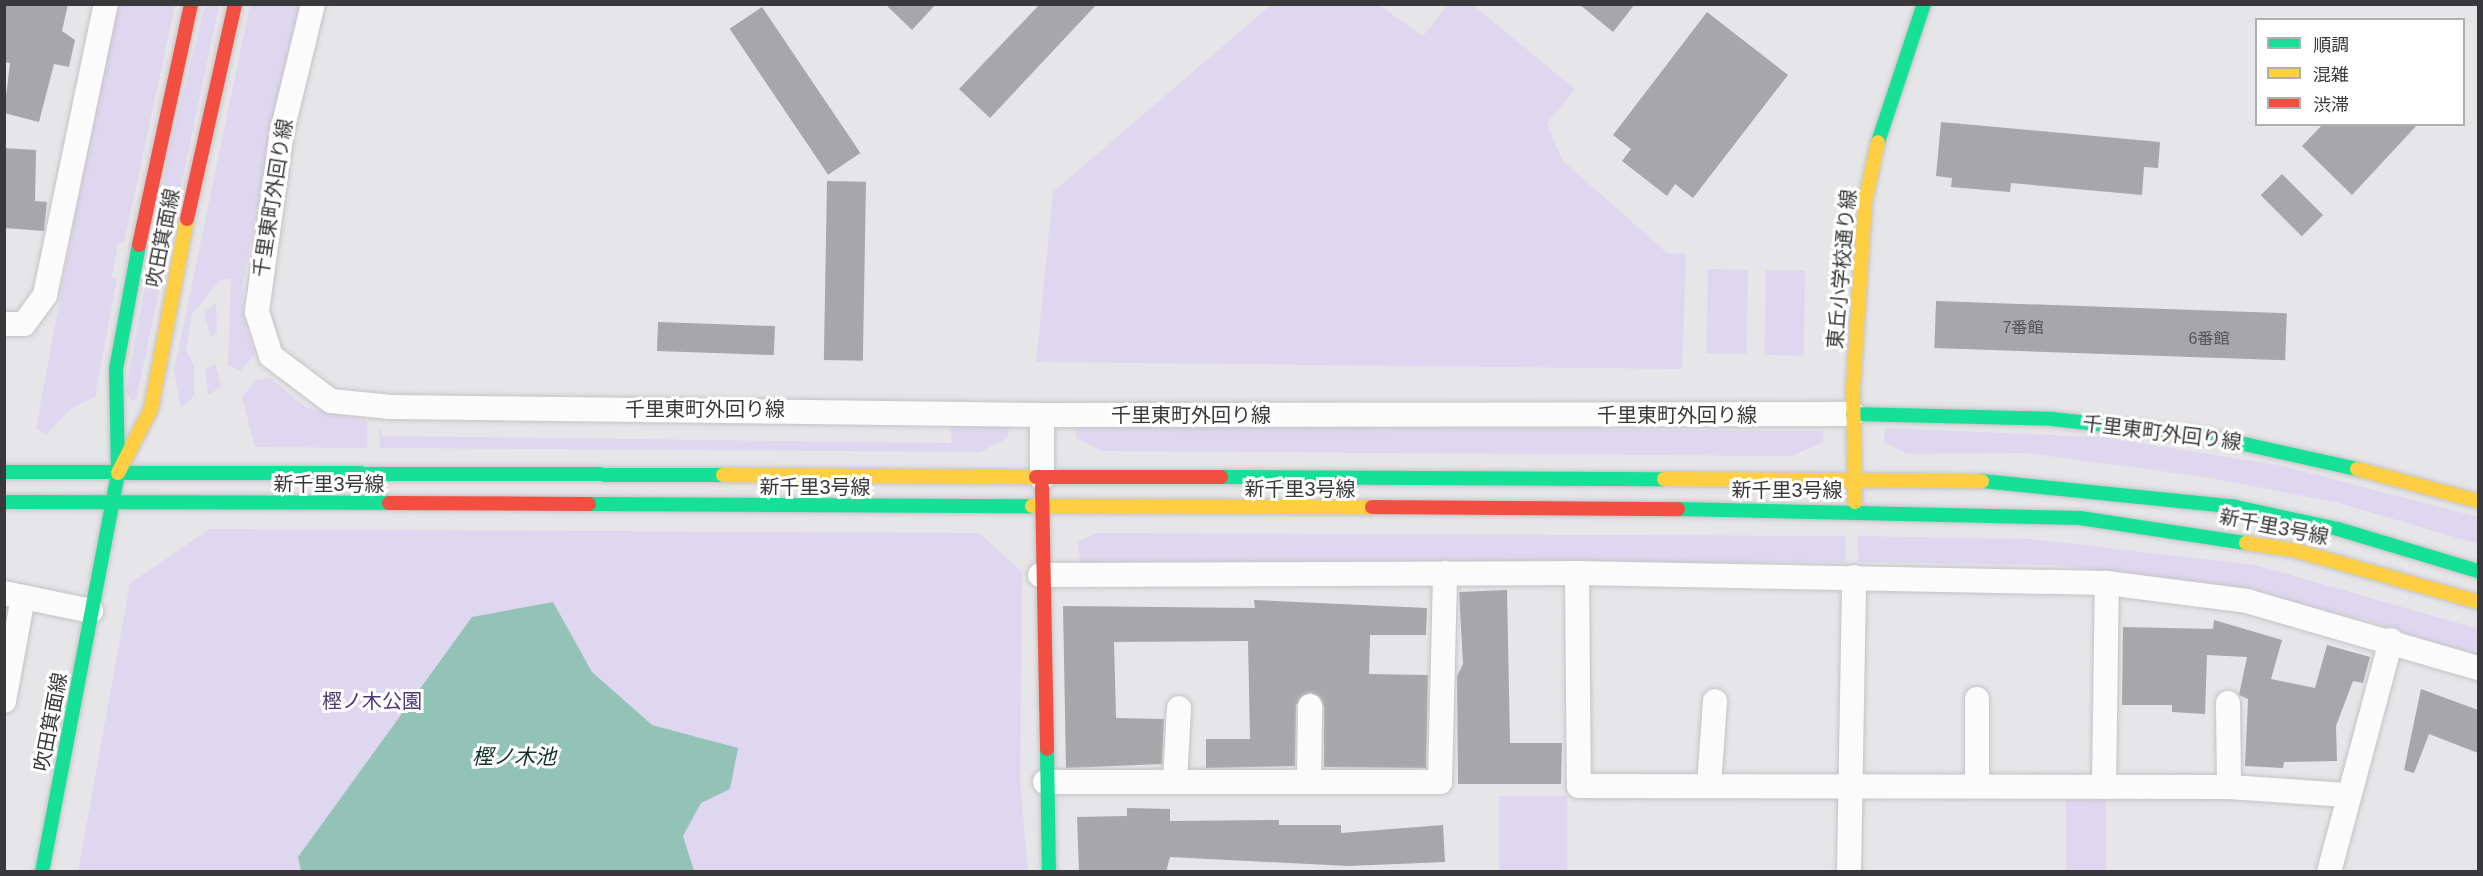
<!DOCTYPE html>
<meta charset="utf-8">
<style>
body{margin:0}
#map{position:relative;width:2483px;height:876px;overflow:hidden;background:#e6e5e8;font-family:Helvetica,"Noto Sans JP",sans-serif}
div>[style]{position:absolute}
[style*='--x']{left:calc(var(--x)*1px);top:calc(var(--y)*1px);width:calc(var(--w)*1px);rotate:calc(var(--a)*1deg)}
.green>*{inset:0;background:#ded7ef;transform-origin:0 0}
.water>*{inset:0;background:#93c3b6}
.building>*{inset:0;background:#a7a6a9;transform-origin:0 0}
.roads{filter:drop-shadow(0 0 2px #c4c3c6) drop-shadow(0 0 2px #c4c3c6)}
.street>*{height:24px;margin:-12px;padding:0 12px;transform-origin:12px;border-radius:12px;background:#fbfbfc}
.fast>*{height:14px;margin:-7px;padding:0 7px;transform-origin:7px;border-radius:7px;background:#16e098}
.slow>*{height:14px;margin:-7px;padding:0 7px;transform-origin:7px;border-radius:7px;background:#ffcf43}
.jam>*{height:14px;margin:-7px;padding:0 7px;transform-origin:7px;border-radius:7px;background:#f24e42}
span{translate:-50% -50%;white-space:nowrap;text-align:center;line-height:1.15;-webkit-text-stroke:6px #fff;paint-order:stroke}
.number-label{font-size:16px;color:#545456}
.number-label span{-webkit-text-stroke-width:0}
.street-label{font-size:20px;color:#39393b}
.park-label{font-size:20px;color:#4e3878}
.water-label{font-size:21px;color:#0f3129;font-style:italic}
.frame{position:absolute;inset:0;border:6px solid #39393b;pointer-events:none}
.legend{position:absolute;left:2255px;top:18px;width:210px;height:108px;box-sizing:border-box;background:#fff;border:2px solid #b0b0b1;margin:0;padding:8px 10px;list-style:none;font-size:18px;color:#39393b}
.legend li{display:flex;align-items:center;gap:12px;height:30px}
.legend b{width:30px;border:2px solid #b0b0b1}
</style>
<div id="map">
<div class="green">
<i style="clip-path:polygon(119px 5px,175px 5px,124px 243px,118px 243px,112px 277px,117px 278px,95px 397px,69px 410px,46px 435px,36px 428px,106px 50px)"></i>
<i style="clip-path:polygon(205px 5px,219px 5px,136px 400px,131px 401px,126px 391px,170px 148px)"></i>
<i style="clip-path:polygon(250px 5px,305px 5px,271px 134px,243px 284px,243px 313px,254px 355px,240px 371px,228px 365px,231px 279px,220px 280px,192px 314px,186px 350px,194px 365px,194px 396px,181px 408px,174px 371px)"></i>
<i style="clip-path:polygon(1271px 5px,1379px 5px,1423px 36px,1448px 5px,1473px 5px,1575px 89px,1547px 123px,1562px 160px,1667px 253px,1686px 254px,1682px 369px,1036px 362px,1053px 192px)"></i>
<i style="left:1708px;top:269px;width:40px;height:84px;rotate:1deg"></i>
<i style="left:1766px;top:270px;width:39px;height:85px;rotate:1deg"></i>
<i style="clip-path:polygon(216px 303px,217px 333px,211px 337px,204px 313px)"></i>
<i style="clip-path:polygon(215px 363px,221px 387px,208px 395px,205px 370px)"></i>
<i style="clip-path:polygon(270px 378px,307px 408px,367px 421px,367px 448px,255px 447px,242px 397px,256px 380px)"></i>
<i style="clip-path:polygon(379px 425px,383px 436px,951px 443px,951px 426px,1009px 426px,1008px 438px,980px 452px,380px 448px)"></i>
<i style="clip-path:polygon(1075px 426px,1823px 431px,1823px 442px,1792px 456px,1101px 451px,1076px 438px)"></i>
<i style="clip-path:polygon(1885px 428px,2100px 437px,2278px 465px,2478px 517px,2478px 544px,2339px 503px,2205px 477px,2027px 453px,1907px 454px,1884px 442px)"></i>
<i style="clip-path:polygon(210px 529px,979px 533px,1022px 572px,1020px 781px,1028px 871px,78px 872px,130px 583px)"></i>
<i style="clip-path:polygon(1097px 533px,1845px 536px,1846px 562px,1081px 565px,1077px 542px)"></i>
<i style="clip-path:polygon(1857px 536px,2030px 539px,2256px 565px,2478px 629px,2478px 656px,2366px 620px,2199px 582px,2055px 565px,1859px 562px)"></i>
<i style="left:1499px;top:796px;width:68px;height:75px"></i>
<i style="left:2066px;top:799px;width:40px;height:73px"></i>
</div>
<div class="water">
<i style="clip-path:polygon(553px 602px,592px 672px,652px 725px,738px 748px,730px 789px,701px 803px,683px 836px,694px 871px,301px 871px,298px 857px,472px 617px)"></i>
</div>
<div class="building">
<i style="clip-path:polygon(4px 4px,68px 4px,62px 31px,75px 40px,69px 67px,54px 64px,39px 122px,4px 113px,10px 63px,4px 62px)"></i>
<i style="clip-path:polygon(885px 4px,936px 4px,912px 30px)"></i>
<i style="clip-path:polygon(1040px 4px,1097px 4px,990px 118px,959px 89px)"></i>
<i style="clip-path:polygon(1579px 4px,1635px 4px,1613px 32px)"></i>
<i style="left:762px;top:7px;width:176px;height:39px;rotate:56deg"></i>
<i style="clip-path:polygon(1707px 12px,1788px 75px,1693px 198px,1675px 184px,1667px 196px,1622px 161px,1631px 149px,1613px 135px)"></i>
<i style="clip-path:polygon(1941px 122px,2160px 142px,2158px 168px,2144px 167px,2142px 195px,2011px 183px,2010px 192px,1951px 187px,1952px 178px,1936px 176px)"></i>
<i style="clip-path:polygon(2323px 124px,2418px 124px,2352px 195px,2302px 146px)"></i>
<i style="clip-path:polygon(4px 148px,36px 150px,35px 201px,47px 202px,44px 231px,4px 228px)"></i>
<i style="left:2282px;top:174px;width:58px;height:30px;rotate:45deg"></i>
<i style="left:827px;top:181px;width:39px;height:179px;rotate:1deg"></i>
<i style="left:1936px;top:301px;width:351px;height:47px;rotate:2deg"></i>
<i style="left:658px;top:322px;width:117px;height:29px;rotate:2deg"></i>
<i style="clip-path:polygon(1507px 590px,1510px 743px,1562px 743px,1561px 784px,1458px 784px,1457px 676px,1463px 664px,1459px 592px)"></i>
<i style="clip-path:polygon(1254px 600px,1427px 608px,1426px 635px,1370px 635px,1369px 674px,1428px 675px,1426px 768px,1324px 767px,1324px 706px,1310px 692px,1296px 705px,1295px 766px,1206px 768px,1206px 739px,1250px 739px,1248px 641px,1114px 642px,1116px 718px,1164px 719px,1162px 764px,1066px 768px,1063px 606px,1255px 608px)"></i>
<i style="clip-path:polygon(2214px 620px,2282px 640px,2271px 679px,2315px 688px,2327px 645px,2370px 657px,2363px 683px,2353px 681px,2336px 726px,2337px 761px,2284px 762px,2283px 768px,2245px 766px,2248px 699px,2239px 695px,2247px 657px,2207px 655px,2205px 714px,2172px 712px,2172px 705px,2122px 705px,2123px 627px,2213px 629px)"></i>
<i style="clip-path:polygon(2421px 689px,2478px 710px,2478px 753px,2429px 734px,2414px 773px,2404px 770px)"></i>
<i style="clip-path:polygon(1127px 808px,1170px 809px,1170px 821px,1279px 820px,1279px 825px,1341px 825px,1341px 833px,1443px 825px,1445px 862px,1348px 866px,1170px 857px,1166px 872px,1079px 872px,1077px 817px,1127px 816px)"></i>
</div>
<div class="roads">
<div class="street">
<i style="--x:313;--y:4;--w:131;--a:103.7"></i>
<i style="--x:282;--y:131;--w:183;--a:97.9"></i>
<i style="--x:257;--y:312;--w:46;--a:72.3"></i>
<i style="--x:271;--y:356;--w:75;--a:36.9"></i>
<i style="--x:331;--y:401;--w:60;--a:5.7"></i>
<i style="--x:391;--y:407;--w:651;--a:0.7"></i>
<i style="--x:1042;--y:415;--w:811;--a:-0.07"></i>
<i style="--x:4;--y:324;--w:20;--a:0"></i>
<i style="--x:24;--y:324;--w:36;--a:-54"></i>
<i style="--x:45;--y:295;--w:297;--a:-78.2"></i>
<i style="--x:1042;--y:478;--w:63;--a:-90"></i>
<i style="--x:1577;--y:573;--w:213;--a:89.5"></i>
<i style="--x:1579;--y:786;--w:650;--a:0.09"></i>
<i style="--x:2229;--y:787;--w:118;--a:3.9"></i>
<i style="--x:1040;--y:575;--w:537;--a:-0.21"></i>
<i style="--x:1577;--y:573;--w:530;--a:1.08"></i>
<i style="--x:2107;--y:583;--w:141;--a:7.3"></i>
<i style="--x:2247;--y:601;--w:241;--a:16.2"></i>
<i style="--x:4;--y:593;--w:89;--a:11.7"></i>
<i style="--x:1977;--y:699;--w:87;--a:90"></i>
<i style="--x:4;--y:701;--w:106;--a:-79.6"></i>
<i style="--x:2228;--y:703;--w:84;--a:89.3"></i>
<i style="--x:1175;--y:780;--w:72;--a:-86.8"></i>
<i style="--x:1309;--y:781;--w:75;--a:-89.2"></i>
<i style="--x:1045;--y:782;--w:395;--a:0"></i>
<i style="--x:1440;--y:782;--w:209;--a:-88.6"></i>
<i style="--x:1709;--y:785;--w:84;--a:-85.9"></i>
<i style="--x:2104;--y:787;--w:204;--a:-89.2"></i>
<i style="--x:1849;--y:872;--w:295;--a:-89"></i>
<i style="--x:2329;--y:872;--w:240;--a:-75"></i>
</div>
<div class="fast">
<i style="--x:1878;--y:142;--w:145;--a:-71.6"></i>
<i style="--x:1853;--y:414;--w:199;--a:1.4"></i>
<i style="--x:2052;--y:419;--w:157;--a:6.2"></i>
<i style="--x:2208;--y:436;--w:153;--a:12.5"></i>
<i style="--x:4;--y:472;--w:719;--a:0.24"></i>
<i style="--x:1221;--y:477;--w:443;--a:0.3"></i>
<i style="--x:1982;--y:481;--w:255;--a:5.8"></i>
<i style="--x:2236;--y:507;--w:104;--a:12.2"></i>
<i style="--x:2338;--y:529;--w:146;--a:16.7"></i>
<i style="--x:4;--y:502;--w:385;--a:0.1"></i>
<i style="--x:589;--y:504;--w:443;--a:0.3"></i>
<i style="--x:1678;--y:509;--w:402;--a:1.3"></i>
<i style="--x:2080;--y:518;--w:168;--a:8.6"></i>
<i style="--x:1047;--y:749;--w:123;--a:89.1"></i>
<i style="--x:42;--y:872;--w:406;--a:-79.2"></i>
<i style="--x:118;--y:473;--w:104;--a:-91.1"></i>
<i style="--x:116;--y:369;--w:126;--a:-79.5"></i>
</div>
<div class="slow">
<i style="--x:2357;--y:469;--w:125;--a:14.8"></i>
<i style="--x:118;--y:473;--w:72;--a:-62.7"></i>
<i style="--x:151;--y:409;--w:193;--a:-79.3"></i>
<i style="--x:723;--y:475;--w:313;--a:0.4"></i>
<i style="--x:1664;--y:479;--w:318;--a:0.4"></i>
<i style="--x:1855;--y:502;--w:113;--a:-91"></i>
<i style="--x:1853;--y:389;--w:187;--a:-86.3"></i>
<i style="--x:1865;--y:202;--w:61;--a:-77.8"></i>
<i style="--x:1032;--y:506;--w:340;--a:0.2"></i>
<i style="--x:2246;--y:543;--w:48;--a:8.5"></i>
<i style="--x:2293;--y:550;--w:192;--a:15.7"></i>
</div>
<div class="jam">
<i style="--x:187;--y:219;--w:220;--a:-77.4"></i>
<i style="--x:139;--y:245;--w:247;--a:-77.8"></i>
<i style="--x:1036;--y:477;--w:185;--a:0"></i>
<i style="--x:1042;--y:487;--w:262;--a:88.9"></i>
<i style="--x:389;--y:503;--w:200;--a:0.3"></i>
<i style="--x:1372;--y:507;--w:306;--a:0.4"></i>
</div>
</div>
<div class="number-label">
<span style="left:2023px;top:328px">7番館</span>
<span style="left:2209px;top:339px">6番館</span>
</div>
<div class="street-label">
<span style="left:273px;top:198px;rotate:-81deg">千里東町外回り線</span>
<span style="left:163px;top:238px;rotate:-79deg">吹田箕面線</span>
<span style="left:1842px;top:269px;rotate:-85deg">東丘小学校通り線</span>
<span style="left:705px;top:409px">千里東町外回り線</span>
<span style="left:1191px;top:415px">千里東町外回り線</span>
<span style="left:1677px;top:415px">千里東町外回り線</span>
<span style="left:2162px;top:433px;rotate:7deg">千里東町外回り線</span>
<span style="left:329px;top:484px">新千里3号線</span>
<span style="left:815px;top:487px">新千里3号線</span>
<span style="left:1300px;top:489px">新千里3号線</span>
<span style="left:1787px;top:490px">新千里3号線</span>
<span style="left:2274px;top:527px;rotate:11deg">新千里3号線</span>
<span style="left:51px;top:722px;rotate:-79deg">吹田箕面線</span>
</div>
<div class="park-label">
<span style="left:372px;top:701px">樫ノ木公園</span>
</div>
<div class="water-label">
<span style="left:514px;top:757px">樫ノ木池</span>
</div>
<div class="frame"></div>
<ul class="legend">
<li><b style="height:8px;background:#16e098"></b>順調</li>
<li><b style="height:8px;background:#ffcf43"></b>混雑</li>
<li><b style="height:8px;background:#f24e42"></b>渋滞</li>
</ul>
</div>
